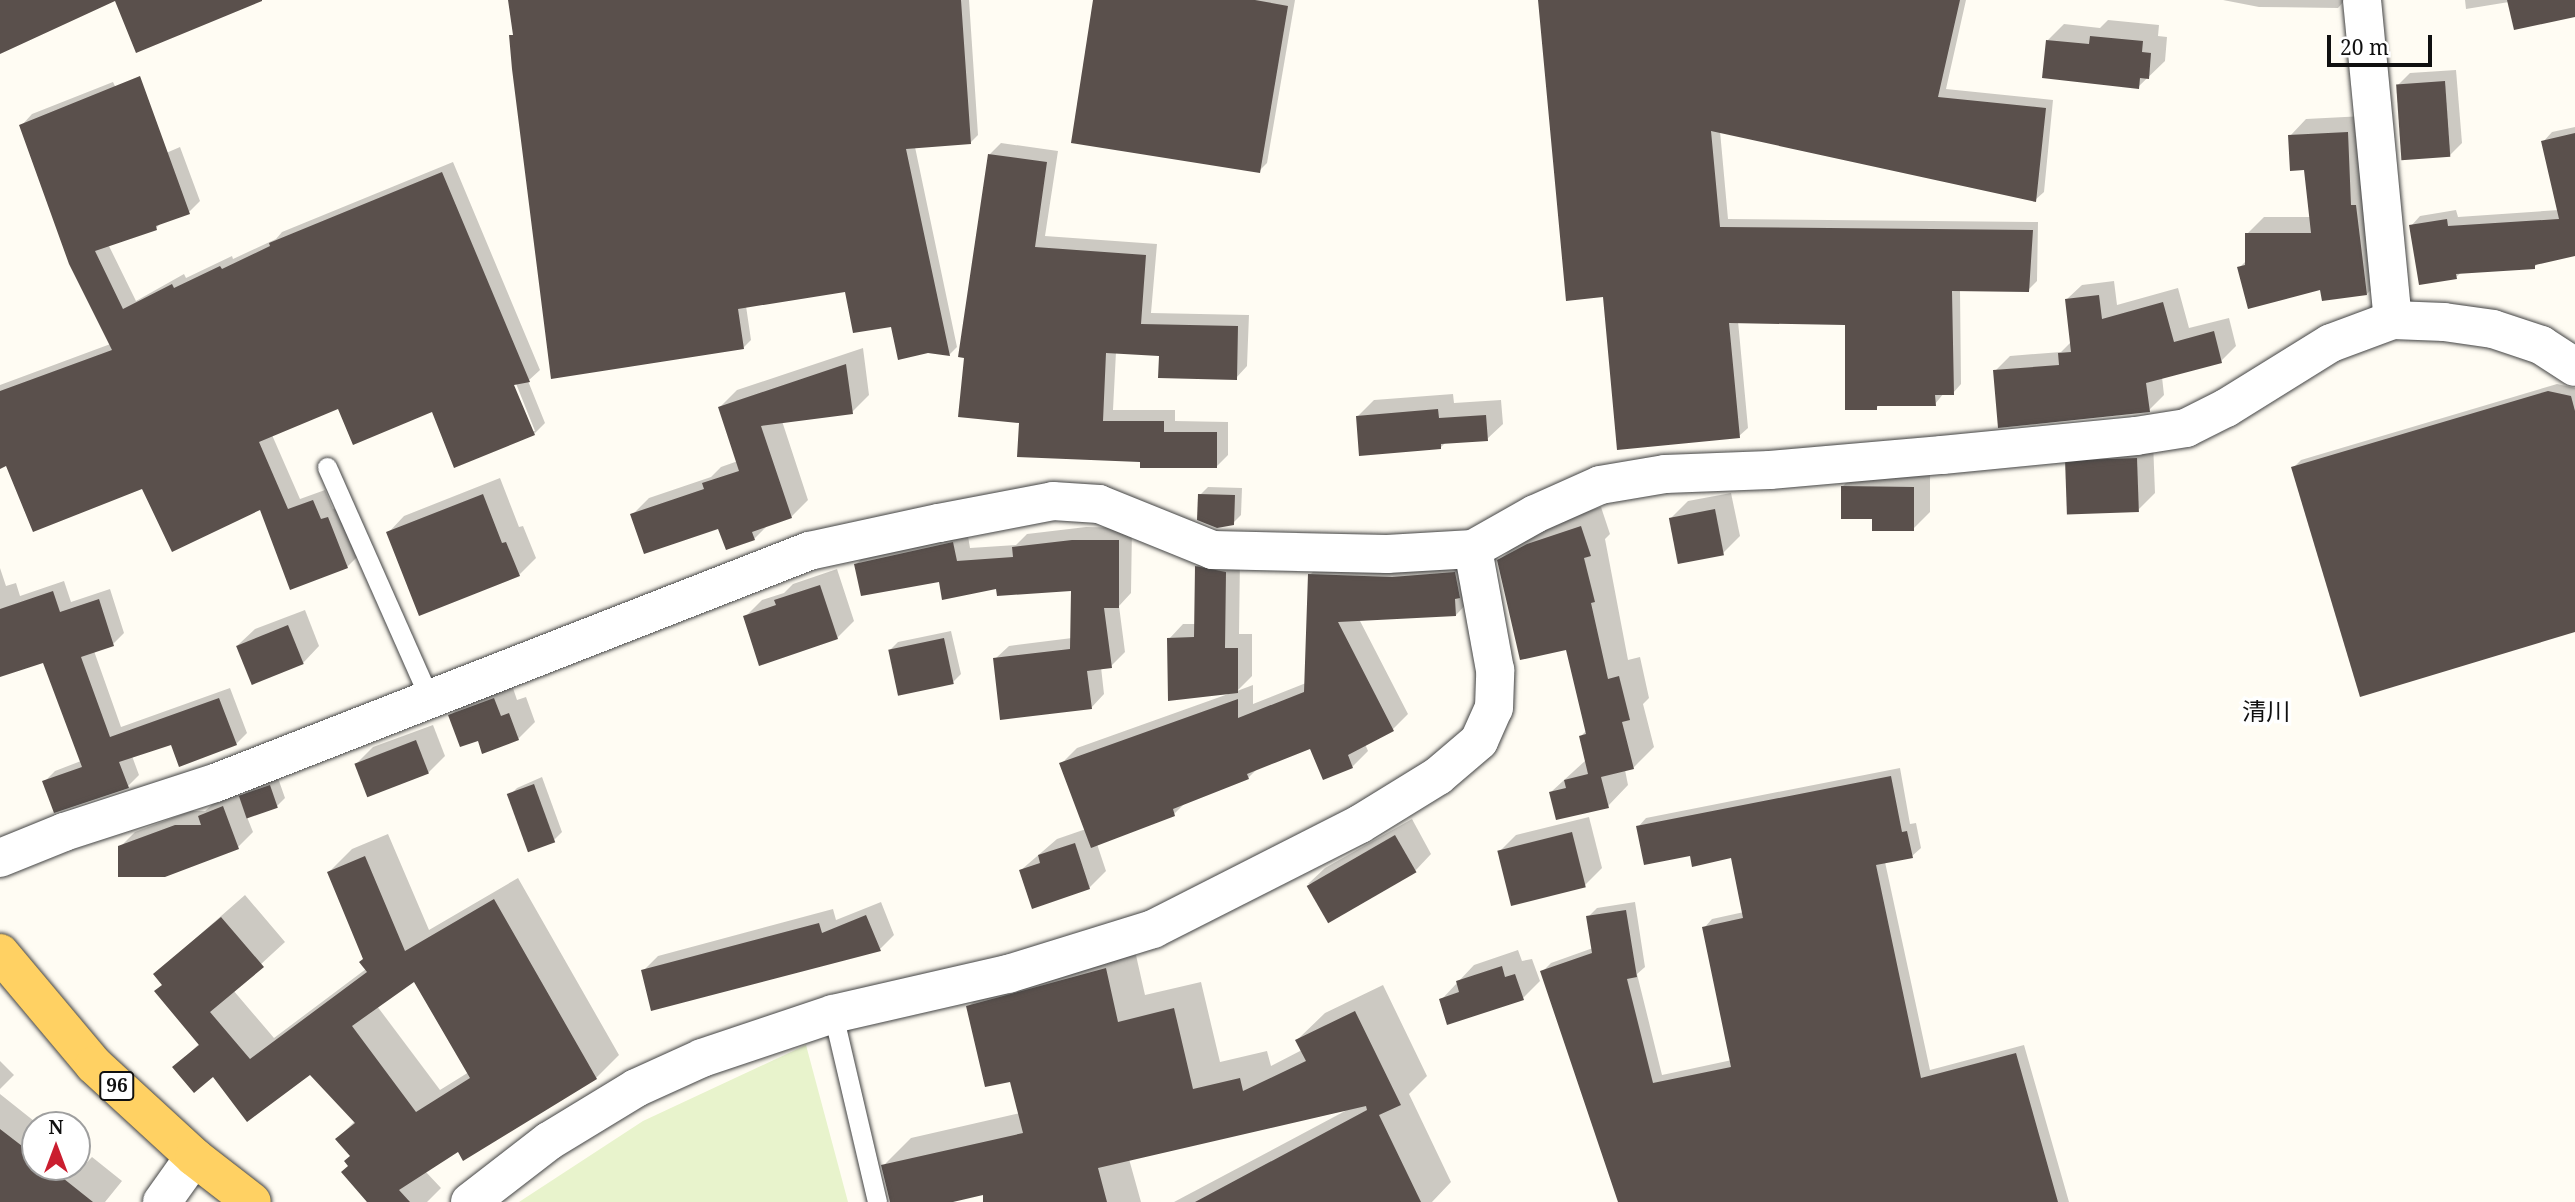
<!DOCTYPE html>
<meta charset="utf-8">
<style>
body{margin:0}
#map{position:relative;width:2575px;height:1202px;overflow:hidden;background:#fffcf3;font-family:"Noto Serif","Noto Sans JP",serif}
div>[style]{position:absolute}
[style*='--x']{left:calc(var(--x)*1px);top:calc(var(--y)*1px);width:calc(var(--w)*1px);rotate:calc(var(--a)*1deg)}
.pitch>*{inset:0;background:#e8f3cc}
.shadow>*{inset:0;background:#0003}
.building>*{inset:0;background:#5a504c;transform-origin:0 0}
.roads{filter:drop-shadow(0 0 2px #434343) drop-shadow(0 0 2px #434343)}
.service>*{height:19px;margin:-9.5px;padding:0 9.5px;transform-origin:9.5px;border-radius:9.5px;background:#fff}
.minor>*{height:38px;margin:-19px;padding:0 19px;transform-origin:19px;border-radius:19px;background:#fff}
.tertiary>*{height:38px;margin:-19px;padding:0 19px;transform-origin:19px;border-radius:19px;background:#fff}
.primary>*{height:38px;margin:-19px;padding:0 19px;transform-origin:19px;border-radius:19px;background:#ffd163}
span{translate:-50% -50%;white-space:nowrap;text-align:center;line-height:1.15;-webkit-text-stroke:7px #fff;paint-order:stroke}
.shield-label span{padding:2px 5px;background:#fff;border:2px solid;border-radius:5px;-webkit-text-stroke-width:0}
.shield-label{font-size:19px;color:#101010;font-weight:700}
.quarter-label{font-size:24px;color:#101010}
.north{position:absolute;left:21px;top:1111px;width:70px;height:70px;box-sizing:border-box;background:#fff;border:2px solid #9f9f9f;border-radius:50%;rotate:0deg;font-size:19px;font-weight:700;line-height:28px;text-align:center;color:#101010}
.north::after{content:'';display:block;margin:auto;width:24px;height:32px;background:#ca1e2f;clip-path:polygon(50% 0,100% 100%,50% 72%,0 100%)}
.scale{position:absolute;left:2327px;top:35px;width:105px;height:32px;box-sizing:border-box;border:4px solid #101010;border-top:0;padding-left:9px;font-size:21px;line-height:24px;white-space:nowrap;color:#101010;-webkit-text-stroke:5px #fff;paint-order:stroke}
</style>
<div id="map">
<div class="pitch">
<i style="clip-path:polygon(806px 1045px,848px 1202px,519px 1202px,643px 1121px)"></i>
</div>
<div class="shadow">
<i style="clip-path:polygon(509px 0,969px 0,978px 135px,970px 143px,915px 147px,957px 347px,949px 355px,892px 325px,846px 290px,746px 306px,751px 340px,743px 348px)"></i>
<i style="clip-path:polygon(1095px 0,1295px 0,1267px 163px,1259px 171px)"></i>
<i style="clip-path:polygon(1541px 0,1966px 0,1946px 89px,2053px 100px,2044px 192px,2035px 200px,1720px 131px,1728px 219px,2038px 222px,2037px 281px,2028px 290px,1960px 290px,1961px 384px,1953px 393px,1944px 393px,1935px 404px,1880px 404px,1876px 408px,1846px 323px,1738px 321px,1748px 428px,1739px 436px,1604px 295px)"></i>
<i style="clip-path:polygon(2223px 0,2345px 0,2338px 8px,2259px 7px)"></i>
<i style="clip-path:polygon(2465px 0,2561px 0,2509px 2px,2466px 9px)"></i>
<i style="clip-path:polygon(2108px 20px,2159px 25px,2158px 36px,2167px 37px,2165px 61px,2138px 87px,2047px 41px,2064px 24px,2100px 28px)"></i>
<i style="clip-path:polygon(2456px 70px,2462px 143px,2450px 155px,2398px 85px,2410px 73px)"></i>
<i style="clip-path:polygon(evenodd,113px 82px,150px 160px,180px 147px,200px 201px,189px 212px,162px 222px,156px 228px,108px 244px,136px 301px,184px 274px,186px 278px,232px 256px,233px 259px,276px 239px,282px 232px,453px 162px,540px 370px,528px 381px,545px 423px,534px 434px,433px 410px,339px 407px,272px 435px,300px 499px,325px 490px,333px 509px,340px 507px,358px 556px,347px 567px,261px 508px,7px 464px,0 467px,0 385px,132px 336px,21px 126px,32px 114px,113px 82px,513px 376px,535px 431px,531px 431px,510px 377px,513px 376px)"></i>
<i style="clip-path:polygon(2364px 116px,2383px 277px,2367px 294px,2322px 287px,2239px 268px,2246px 261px,2247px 234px,2264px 217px,2311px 217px,2306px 168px,2290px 136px,2306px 119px)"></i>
<i style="clip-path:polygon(2575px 127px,2575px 254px,2539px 263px,2534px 267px,2462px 272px,2456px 277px,2411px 226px,2420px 216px,2456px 210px,2458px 217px,2559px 210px,2543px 142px,2552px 132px)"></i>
<i style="clip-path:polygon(1001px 143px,1058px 151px,1045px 236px,1157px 244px,1151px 313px,1249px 315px,1247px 366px,1236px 378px,1160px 355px,1116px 352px,1113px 410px,1175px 410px,1175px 421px,1228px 422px,1228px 455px,1216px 467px,1142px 460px,1020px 421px,990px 154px)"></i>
<i style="clip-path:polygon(2114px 281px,2117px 305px,2178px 288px,2189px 328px,2229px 318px,2236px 346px,2221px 361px,2162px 377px,2164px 395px,2149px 410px,1995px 371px,2010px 356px,2061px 352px,2071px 342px,2067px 299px,2082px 285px)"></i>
<i style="clip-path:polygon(863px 348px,869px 395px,852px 412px,782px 421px,808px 500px,791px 517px,769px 524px,754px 539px,719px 527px,632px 515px,649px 498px,711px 477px,721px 467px,738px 461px,720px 407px,737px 390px)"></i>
<i style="clip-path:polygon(2557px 384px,2575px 388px,2575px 630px,2293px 468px,2301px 460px)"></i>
<i style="clip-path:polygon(1453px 394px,1454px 403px,1501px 400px,1503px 424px,1487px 439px,1446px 442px,1440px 448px,1358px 416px,1374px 400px)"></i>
<i style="clip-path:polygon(2153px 442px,2155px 493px,2138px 510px,2067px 466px,2084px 449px)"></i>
<i style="clip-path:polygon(1859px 470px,1930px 471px,1930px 512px,1913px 529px,1842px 487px)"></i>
<i style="clip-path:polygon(500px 478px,519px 527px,523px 526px,536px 558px,519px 575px,388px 533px,404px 516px)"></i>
<i style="clip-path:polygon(1208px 487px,1242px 488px,1241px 515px,1233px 523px,1218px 526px,1200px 495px)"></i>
<i style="clip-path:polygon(1731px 493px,1740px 536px,1723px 553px,1671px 518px,1688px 501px)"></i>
<i style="clip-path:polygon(1601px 507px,1610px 534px,1605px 539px,1628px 660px,1640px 657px,1649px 698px,1643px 704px,1654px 747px,1633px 768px,1625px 770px,1628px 785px,1608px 806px,1551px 792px,1586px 760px,1581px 736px,1587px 730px,1567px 648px,1499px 561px,1520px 540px,1549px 524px)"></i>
<i style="clip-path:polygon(1086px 527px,1132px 528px,1131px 593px,1119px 606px,1125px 652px,1111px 666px,1101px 667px,1104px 694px,1091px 708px,995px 659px,1009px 646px,1072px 638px,1073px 589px,998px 587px,856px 564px,870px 551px,967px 530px,970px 548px,1016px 545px,1027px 534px)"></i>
<i style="clip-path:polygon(1211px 552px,1240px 558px,1239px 634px,1252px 634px,1252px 676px,1237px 691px,1253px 685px,1253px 704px,1306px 683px,1310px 575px,1325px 559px,1470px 557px,1471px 599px,1456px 615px,1359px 619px,1408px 714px,1393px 729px,1365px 744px,1368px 751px,1352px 767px,1324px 778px,1311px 747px,1258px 768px,1248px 778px,1186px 802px,1174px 814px,1097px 844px,1106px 871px,1089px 888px,1021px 870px,1057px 839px,1086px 829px,1061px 764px,1077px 748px,1231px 693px,1169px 639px,1183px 624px,1196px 624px,1196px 567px)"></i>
<i style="clip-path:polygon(0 568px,6px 586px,16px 583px,20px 596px,64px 581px,71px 602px,110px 589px,124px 633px,113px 644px,94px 651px,121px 727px,230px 688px,247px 733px,236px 744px,172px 742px,132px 756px,139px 775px,128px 786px,44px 782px,55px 771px,81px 761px,44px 661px,0 675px)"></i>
<i style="clip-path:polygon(837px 569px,854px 621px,837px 638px,745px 617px,762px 600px,784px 593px,793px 584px)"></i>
<i style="clip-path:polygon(305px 610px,319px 646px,303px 663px,238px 645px,255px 629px)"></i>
<i style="clip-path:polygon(951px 631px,961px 674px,953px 682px,890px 650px,898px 642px)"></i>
<i style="clip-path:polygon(511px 682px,517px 700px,526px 697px,535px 722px,518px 739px,479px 738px,450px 716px,467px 699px)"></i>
<i style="clip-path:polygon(433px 725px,445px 756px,428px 773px,356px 764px,373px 747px)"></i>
<i style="clip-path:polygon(1900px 768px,1910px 824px,1916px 823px,1921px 848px,1912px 856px,1885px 862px,1930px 1070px,2024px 1045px,2069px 1202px,1619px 1202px,1542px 972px,1551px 963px,1593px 948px,1588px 917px,1597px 908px,1635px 902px,1645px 967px,1637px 974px,1662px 1075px,1732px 1060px,1704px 928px,1712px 919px,1744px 912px,1733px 856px,1691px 854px,1638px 827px,1646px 818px)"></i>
<i style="clip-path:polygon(542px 777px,562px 832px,554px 840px,509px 796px,517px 788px)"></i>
<i style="clip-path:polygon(278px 778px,285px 798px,277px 806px,247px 817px,253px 832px,238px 847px,120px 847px,135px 832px,191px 811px,205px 811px,215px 802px,238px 793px,240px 798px,249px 790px)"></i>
<i style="clip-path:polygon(1589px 817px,1602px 868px,1585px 885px,1499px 852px,1516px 835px)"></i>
<i style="clip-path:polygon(1412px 819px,1431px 854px,1415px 871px,1308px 884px,1325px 868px)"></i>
<i style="clip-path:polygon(evenodd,388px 834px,429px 930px,518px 878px,619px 1055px,596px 1078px,458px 1150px,425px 1171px,441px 1188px,427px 1202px,367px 1202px,350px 1165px,352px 1156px,337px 1139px,355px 1121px,311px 1073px,214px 1074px,175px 1067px,200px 1043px,155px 974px,245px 895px,285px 942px,233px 990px,274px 1038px,366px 969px,365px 958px,329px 872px,352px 849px,388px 834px,414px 980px,469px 1072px,440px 1090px,377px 1006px,414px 980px)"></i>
<i style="clip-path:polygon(881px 902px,894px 935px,880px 949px,643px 971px,658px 956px,833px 909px,836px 920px)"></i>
<i style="clip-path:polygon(1133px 942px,1145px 995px,1201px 982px,1220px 1062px,1267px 1051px,1271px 1066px,1302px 1050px,1297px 1040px,1325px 1013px,1383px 985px,1427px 1076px,1409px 1094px,1451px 1182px,1432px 1202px,1174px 1202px,1347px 1110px,1129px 1159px,1141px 1202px,1074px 1202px,1067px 1174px,945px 1202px,892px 1202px,883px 1166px,911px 1138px,1020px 1113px,1012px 1079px,968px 1007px,996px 979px)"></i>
<i style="clip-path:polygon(1518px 950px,1522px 961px,1532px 959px,1540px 981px,1523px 998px,1441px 1000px,1474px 965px)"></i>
<i style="clip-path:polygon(0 1061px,14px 1075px,0 1089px)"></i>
<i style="clip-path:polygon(0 1094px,39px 1125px,35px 1125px,35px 1167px,77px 1167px,77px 1155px,87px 1162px,92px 1157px,122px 1181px,105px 1202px,9px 1202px,0 1185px)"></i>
</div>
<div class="building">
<i style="clip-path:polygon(0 0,262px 0,262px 1px,136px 53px,115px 1px,0 54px)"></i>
<i style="clip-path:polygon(508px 0,961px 0,971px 144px,906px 149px,950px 356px,928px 353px,898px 360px,891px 327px,853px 333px,845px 292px,738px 309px,744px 349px,551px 379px,512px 69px,509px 35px,513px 35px)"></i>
<i style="clip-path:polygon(1093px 0,1255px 0,1288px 6px,1260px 173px,1071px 143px)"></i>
<i style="clip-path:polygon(1538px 0,1960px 0,1938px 97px,2046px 108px,2036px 202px,1711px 131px,1720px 227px,2033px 230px,2029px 292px,1952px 291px,1954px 395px,1935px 395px,1936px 406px,1877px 406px,1877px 410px,1845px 410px,1845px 325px,1729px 323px,1740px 438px,1617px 450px,1603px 297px,1566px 301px)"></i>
<i style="clip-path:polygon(2507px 0,2575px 0,2575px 17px,2514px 30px)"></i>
<i style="clip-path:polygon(2090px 36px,2143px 41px,2142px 52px,2151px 53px,2149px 79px,2140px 78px,2139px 89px,2042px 78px,2046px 40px,2089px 44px)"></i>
<i style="clip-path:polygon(140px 76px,190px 214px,156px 226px,157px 230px,95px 251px,123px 309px,172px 284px,174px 288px,220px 266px,222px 269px,270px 246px,269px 243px,442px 172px,530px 382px,514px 385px,535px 435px,454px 468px,432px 412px,353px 445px,338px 409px,259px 442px,288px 509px,313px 500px,321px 519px,328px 517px,348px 568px,290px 590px,260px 510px,172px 552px,142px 489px,33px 532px,6px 466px,0 469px,0 391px,112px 350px,69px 264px,19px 125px)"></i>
<i style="left:2445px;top:81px;width:76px;height:49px;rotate:86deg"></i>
<i style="clip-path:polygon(2348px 132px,2351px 205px,2356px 205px,2367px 295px,2322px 301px,2320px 290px,2248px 309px,2237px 267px,2245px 265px,2245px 233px,2311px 233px,2304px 170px,2290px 171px,2288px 135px)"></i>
<i style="clip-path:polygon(2575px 133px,2575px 256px,2535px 265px,2535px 269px,2456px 274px,2457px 279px,2419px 285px,2409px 225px,2447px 219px,2448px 226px,2559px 219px,2541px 141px)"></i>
<i style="clip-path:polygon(988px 154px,1047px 162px,1035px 247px,1146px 255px,1141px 324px,1238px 326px,1237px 380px,1158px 378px,1159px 356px,1106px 353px,1103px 421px,1164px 421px,1164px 432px,1217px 432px,1217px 468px,1140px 468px,1140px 462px,1017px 457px,1019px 423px,958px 417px,964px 358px,958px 357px)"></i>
<i style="clip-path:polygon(2099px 295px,2102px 319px,2163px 302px,2174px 342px,2214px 331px,2222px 363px,2146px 383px,2150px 412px,1998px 428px,1993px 370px,2059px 365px,2058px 353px,2071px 352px,2065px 299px)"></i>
<i style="clip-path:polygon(846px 364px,853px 414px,761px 426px,792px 518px,752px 532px,755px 540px,726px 550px,718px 529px,644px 554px,630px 514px,704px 489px,702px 483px,739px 471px,718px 407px)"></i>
<i style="clip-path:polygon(2548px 391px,2571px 396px,2575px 411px,2575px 632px,2360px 697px,2291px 467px)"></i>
<i style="clip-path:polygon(1438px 409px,1439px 418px,1486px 415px,1488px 441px,1441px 444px,1441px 449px,1359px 456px,1356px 416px)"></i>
<i style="left:2137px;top:458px;width:54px;height:72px;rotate:88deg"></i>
<i style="clip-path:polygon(1841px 486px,1914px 487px,1914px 531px,1872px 531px,1872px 519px,1841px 519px)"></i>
<i style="clip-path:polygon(483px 494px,502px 543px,506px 542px,520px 576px,419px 616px,386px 532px)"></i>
<i style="clip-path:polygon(1198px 494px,1235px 495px,1234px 525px,1217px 528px,1197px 520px)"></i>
<i style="left:1715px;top:509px;width:47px;height:47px;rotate:79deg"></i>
<i style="clip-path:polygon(1581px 526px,1591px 556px,1584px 558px,1595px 602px,1591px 603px,1608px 679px,1619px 676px,1630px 720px,1622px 722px,1634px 769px,1601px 777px,1609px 808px,1556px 820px,1549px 792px,1566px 788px,1564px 780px,1588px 774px,1579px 736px,1586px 734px,1566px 650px,1520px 660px,1497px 560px,1527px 544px)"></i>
<i style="clip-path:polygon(1072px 540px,1119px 540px,1119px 608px,1104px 608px,1112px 668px,1087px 671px,1092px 709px,1000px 720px,993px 658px,1070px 649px,1071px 591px,997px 596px,996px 589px,942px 600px,939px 582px,861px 596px,854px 564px,953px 542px,957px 561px,1013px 557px,1012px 547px)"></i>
<i style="clip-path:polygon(1195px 566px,1226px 572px,1225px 648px,1238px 648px,1238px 693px,1168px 701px,1167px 638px,1194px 637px)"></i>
<i style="clip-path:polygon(1455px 572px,1460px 598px,1455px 599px,1456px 616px,1338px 622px,1394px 731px,1348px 755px,1353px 768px,1323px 780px,1310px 749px,1247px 774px,1249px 779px,1173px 809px,1175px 816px,1091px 848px,1059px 763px,1238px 699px,1238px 718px,1304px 692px,1308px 574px,1392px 577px)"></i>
<i style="clip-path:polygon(820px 585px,838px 639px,759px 666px,743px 616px,776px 605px,774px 600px)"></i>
<i style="clip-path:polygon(53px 591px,60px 612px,99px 599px,114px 646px,81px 657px,110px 737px,219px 698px,237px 745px,179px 767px,171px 745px,119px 762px,129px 788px,54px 813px,42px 781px,82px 767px,43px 663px,0 677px,0 609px)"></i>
<i style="left:288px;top:625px;width:42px;height:56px;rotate:68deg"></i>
<i style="left:944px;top:638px;width:47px;height:57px;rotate:78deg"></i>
<i style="clip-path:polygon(494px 698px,501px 716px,509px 713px,519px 740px,482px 754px,478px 741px,460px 747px,448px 715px)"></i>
<i style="left:416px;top:740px;width:36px;height:66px;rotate:69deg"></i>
<i style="clip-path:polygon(1891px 776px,1902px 832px,1907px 831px,1913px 858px,1876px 865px,1921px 1078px,2016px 1053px,2058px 1202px,1618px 1202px,1540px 971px,1592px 953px,1586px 916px,1626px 910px,1637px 977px,1627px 979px,1653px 1083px,1731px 1067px,1702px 927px,1743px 918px,1731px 858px,1692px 867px,1690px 856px,1644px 865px,1636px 826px)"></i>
<i style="left:534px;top:784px;width:62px;height:29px;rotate:70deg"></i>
<i style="left:270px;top:785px;width:24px;height:33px;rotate:71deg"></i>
<i style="clip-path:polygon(223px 806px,239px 849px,165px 877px,118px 877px,118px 846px,175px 825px,201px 825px,198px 816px)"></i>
<i style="left:1572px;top:832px;width:57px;height:77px;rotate:76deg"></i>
<i style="left:1395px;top:835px;width:43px;height:102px;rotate:60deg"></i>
<i style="clip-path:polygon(1075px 843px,1090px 889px,1032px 909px,1019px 870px,1040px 863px,1038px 855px)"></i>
<i style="clip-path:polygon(evenodd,365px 856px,405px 951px,494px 899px,597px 1079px,463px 1161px,458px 1152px,399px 1190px,410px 1202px,367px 1202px,341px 1172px,348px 1166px,344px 1161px,350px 1156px,335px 1139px,355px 1123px,310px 1075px,247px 1122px,213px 1077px,194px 1093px,172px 1067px,199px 1045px,154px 991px,162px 985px,153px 974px,221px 917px,264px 967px,210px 1012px,250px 1059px,367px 972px,359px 962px,363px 959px,327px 872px,365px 856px,414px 982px,470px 1078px,416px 1112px,352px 1026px,414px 982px)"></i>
<i style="clip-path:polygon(866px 915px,881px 951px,651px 1011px,641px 970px,819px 923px,822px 933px)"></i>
<i style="clip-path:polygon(1502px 966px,1505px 977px,1515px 974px,1524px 1000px,1447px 1025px,1439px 999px,1459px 992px,1456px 981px)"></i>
<i style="clip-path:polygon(1106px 968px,1118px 1022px,1174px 1008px,1193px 1089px,1240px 1078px,1243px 1091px,1306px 1061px,1295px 1040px,1355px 1011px,1401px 1105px,1379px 1115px,1421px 1202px,1195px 1202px,1367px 1110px,1366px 1106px,1098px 1168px,1107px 1202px,983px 1202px,983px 1195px,953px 1202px,890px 1202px,881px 1165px,1023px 1133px,1010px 1082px,985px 1087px,966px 1006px)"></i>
<i style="clip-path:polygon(0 1129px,35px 1156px,35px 1167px,49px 1167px,93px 1202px,0 1202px)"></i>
</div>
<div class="roads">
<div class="service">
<i style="--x:327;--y:467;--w:252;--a:66.1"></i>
<i style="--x:833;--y:1014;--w:193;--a:76.8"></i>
</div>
<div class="minor">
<i style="--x:2362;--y:0;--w:321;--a:84.5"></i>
<i style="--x:0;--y:858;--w:69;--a:-22.1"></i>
<i style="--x:64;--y:832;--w:159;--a:-18"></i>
<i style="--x:215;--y:783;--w:638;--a:-21.33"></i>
<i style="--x:809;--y:551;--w:133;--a:-12.2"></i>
<i style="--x:939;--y:523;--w:116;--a:-10.9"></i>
<i style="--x:1053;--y:501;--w:46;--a:3.7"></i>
<i style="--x:1099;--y:504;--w:123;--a:22"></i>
<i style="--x:1213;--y:550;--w:174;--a:1.3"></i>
<i style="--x:1387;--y:554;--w:86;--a:-3.3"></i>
<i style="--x:1473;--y:549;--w:71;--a:-29.4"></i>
<i style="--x:1535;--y:514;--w:71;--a:-24"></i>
<i style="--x:1600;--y:485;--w:66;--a:-9.6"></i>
<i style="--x:1665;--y:474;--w:105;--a:-2.2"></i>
<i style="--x:1770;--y:470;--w:173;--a:-5"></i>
<i style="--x:1942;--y:455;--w:195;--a:-5.6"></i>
<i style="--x:2136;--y:436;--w:51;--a:-9.1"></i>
<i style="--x:2186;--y:428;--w:45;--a:-26.6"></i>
<i style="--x:2226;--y:408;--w:123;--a:-31.8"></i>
<i style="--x:2331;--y:343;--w:66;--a:-20.4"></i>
<i style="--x:2393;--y:320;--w:51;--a:2.2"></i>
<i style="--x:2444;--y:322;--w:49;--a:8.1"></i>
<i style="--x:2493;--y:329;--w:51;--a:18.4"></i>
<i style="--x:2541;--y:345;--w:40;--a:32.9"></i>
<i style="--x:470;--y:1202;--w:100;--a:-37.7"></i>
<i style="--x:549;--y:1141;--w:102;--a:-31.3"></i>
<i style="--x:636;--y:1088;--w:72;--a:-24.4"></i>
<i style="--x:702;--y:1058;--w:138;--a:-18.6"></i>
<i style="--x:833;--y:1014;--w:180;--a:-12.9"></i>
<i style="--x:1008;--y:974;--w:152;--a:-17.2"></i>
<i style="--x:1153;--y:929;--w:232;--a:-26.9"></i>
<i style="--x:1360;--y:824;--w:92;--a:-31.6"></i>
<i style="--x:1438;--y:776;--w:54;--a:-40.5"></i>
<i style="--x:1479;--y:741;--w:36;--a:-66"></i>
<i style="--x:1494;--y:708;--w:38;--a:-88"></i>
<i style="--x:1495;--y:670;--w:123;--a:-100.3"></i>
</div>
<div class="tertiary">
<i style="--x:162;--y:1202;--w:55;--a:-54.6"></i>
</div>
<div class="primary">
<i style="--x:0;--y:953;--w:146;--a:50"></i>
<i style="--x:94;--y:1065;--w:136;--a:42.6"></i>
<i style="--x:194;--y:1157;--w:73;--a:37.8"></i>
</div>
</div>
<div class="shield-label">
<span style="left:117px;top:1086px">96</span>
</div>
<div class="quarter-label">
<span style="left:2266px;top:711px">清川</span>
</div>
<div class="north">N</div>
<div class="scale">20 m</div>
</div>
